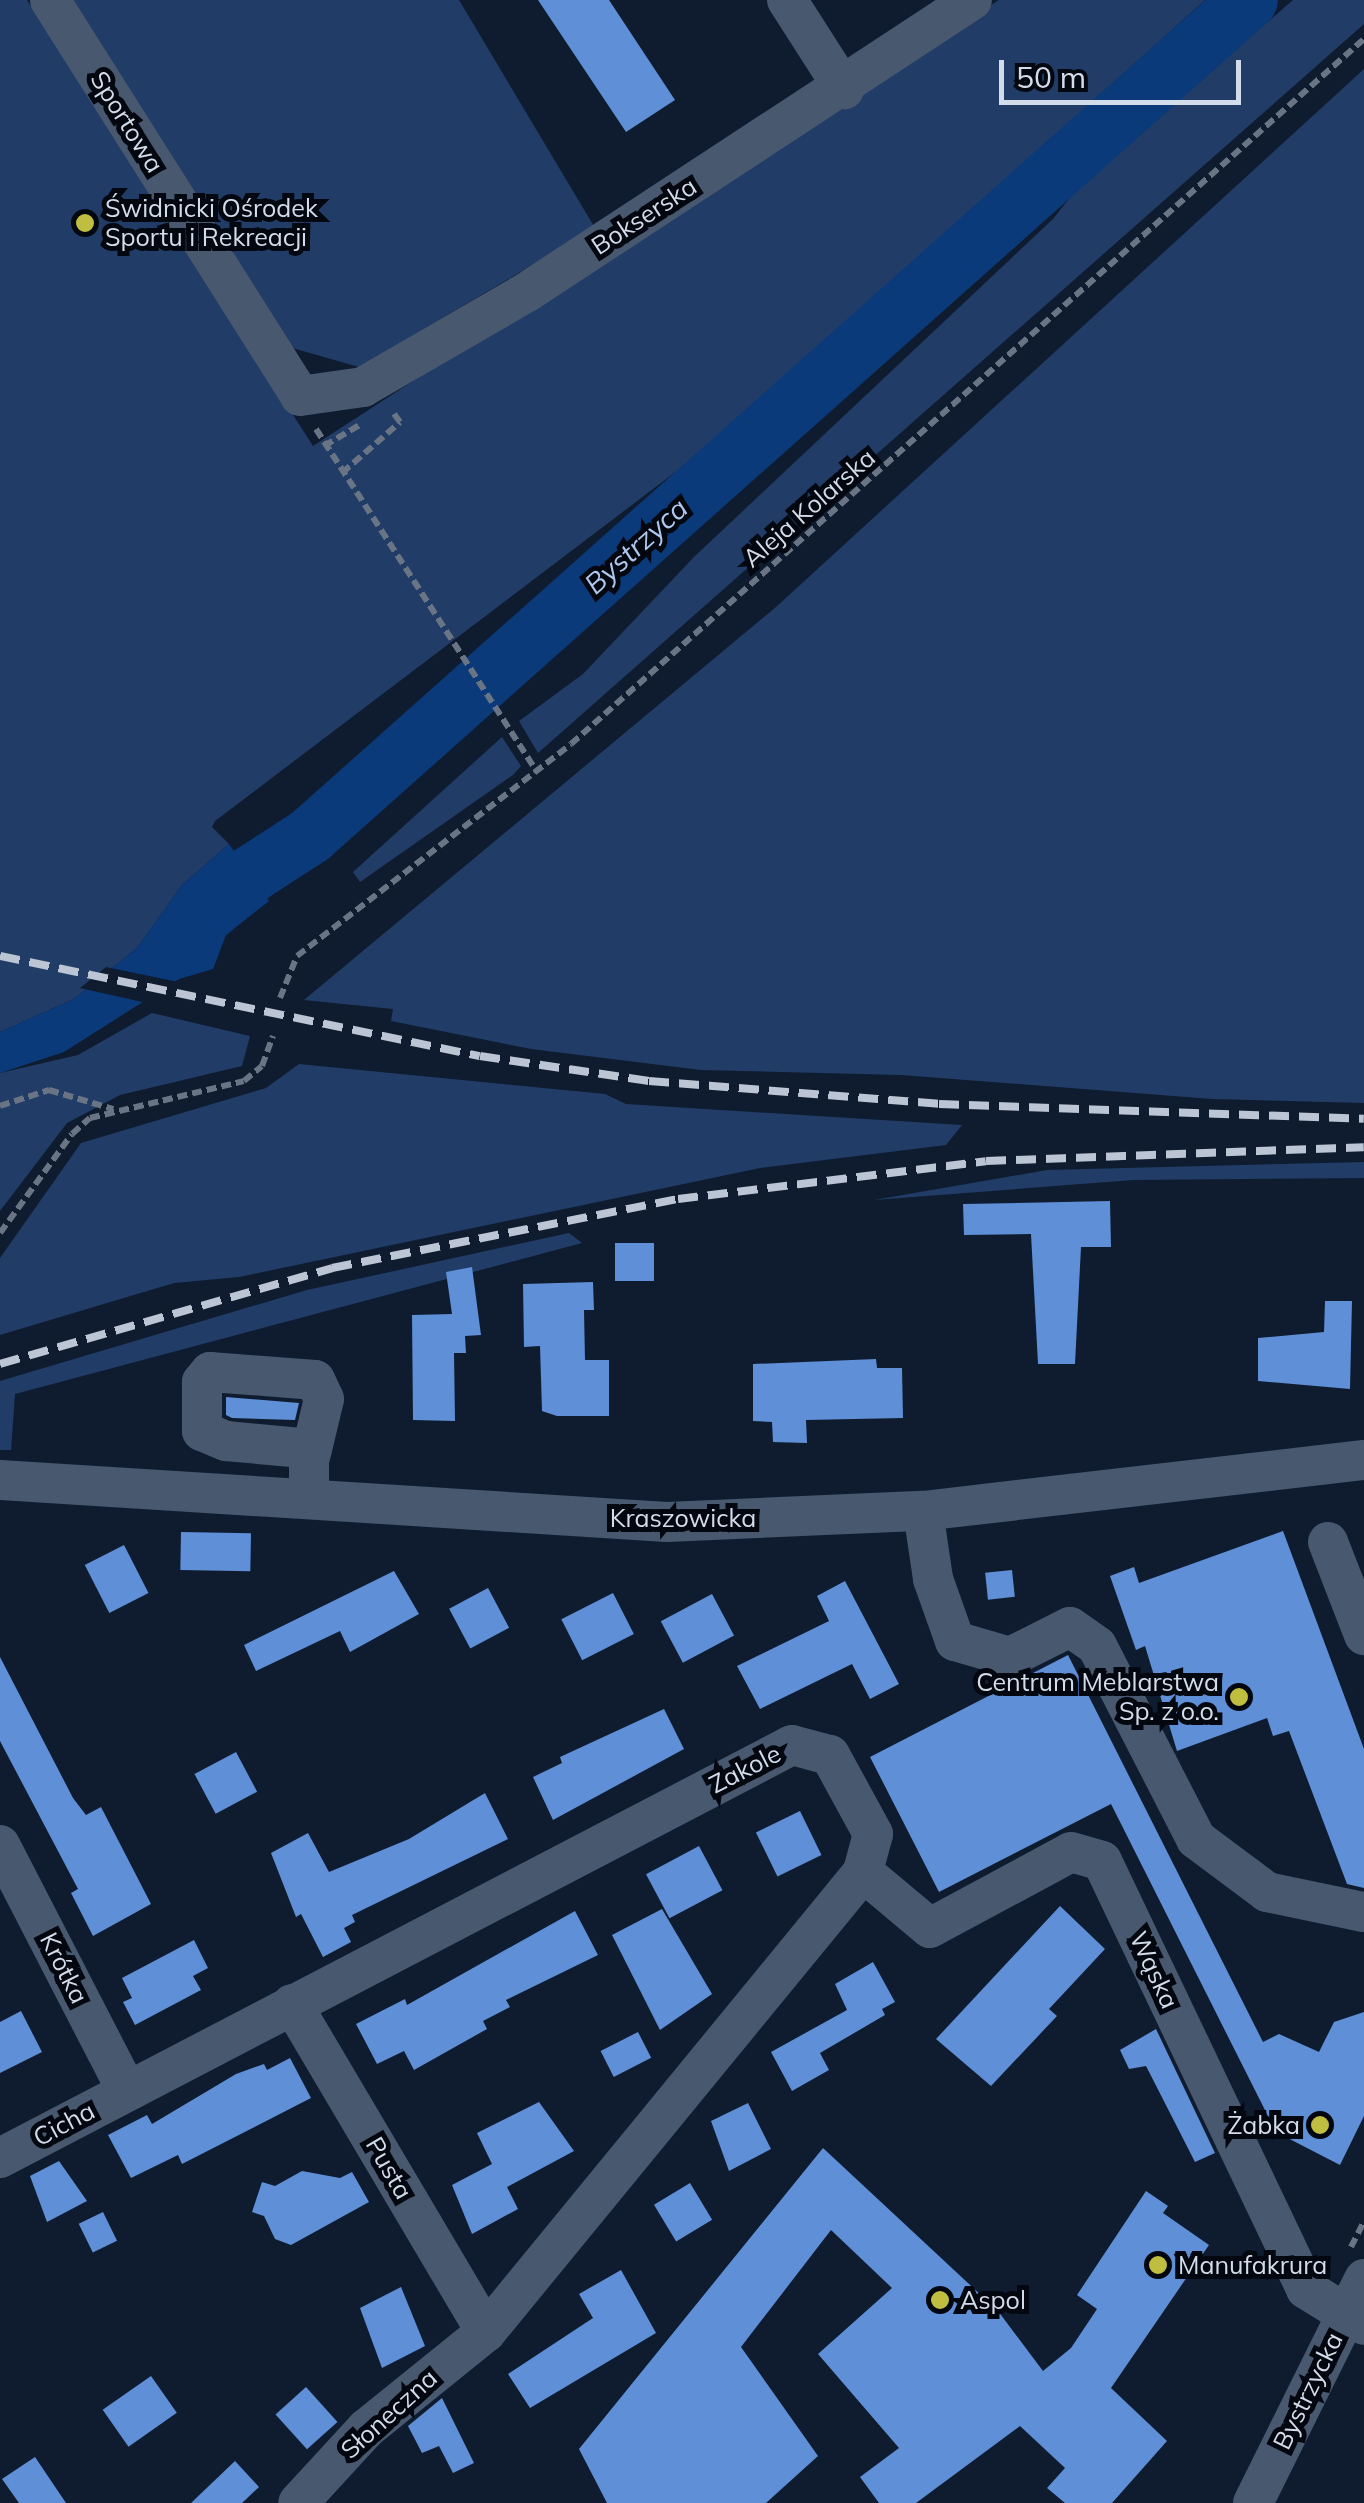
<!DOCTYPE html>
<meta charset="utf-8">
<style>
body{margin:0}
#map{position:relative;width:1364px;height:2503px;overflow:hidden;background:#0f1c30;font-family:Mulish,sans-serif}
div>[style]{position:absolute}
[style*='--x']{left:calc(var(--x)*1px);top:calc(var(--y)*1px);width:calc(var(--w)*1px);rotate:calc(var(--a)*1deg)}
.green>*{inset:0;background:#213d67}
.water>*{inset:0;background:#0b3a7a}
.pier>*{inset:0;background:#0f1c30}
.river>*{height:58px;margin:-29px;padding:0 29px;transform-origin:29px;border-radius:29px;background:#0b3a7a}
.building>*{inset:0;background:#5f8fd7;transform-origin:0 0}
.path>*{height:6px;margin-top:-3px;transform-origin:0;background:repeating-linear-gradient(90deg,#697485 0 10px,transparent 0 15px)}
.minor>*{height:40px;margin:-20px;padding:0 20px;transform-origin:20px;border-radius:20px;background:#48586f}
.rail>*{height:8px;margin-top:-4px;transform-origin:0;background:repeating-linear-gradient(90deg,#bbc5d3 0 20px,transparent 0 30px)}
.dots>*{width:28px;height:28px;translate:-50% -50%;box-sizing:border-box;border:5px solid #03070f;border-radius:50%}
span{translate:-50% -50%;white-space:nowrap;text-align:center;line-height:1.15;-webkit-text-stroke:10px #03070f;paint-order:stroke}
.street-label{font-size:25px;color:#d3dcea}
.poi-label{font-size:25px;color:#d3dcea}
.left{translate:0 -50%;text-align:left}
.right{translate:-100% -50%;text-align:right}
.water-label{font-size:28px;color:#adc7ed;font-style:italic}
.scale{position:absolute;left:999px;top:60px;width:242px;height:45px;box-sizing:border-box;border:5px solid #d3dcea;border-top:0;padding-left:12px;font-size:30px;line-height:35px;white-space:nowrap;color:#d3dcea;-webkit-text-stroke:8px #03070f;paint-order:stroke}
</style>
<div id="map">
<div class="green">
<i style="clip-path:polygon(0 0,27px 0,313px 446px,999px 0,1205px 0,715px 442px,215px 821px,212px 827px,229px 844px,182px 885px,137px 948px,74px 999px,0 1032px)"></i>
<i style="clip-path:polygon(71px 0,459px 0,595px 228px,359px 367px,289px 347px)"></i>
<i style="clip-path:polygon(1293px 0,1364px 0,1364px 24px,538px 753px,519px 721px,583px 674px,694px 557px,1053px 219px,1080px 185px)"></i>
<i style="clip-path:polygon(1364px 69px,1364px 1103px,1212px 1099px,901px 1075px,701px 1070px,531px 1049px,391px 1021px,393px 1009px,304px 1000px,776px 607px)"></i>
<i style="clip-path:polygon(502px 737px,521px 766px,513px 775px,360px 882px,353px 872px)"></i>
<i style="clip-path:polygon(152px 1013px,250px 1036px,242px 1066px,120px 1095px,67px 1123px,0 1211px,0 1073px,78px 1055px)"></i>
<i style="clip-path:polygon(299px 1064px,605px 1094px,626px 1104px,962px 1125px,946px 1145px,760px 1168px,239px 1277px,174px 1283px,0 1335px,0 1258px,81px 1143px,266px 1088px)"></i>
<i style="clip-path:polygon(1364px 1162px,1364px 1178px,1133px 1180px,874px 1200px,1047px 1170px)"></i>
<i style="clip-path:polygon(569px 1233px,582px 1243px,15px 1394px,11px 1450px,0 1450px,0 1381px,307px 1290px)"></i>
</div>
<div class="water">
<i style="clip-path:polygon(229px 844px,269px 901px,226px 935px,213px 969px,179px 979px,64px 1052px,0 1073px,0 1032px,74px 999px,137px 948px,182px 885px)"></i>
</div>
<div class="pier">
<i style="clip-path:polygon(106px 967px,183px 983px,151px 1004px,80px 988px)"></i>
</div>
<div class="river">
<i style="--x:192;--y:927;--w:78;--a:-41.9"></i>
<i style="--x:250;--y:875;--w:72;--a:-33"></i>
<i style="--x:310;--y:836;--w:1257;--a:-41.68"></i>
</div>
<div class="building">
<i style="clip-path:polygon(538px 0,609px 0,675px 100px,626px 132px)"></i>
<i style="clip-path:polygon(1110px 1201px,1111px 1247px,1081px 1247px,1075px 1364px,1038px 1364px,1031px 1234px,964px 1235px,963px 1204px)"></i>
<i style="left:654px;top:1243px;width:38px;height:39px;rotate:90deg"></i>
<i style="clip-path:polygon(472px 1267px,481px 1335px,465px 1336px,466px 1353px,454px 1353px,455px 1421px,413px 1420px,412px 1315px,452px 1314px,446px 1272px)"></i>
<i style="clip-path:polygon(593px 1282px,594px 1310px,584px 1310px,585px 1360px,609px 1360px,609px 1416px,557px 1416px,542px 1411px,540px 1346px,524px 1347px,523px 1284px)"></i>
<i style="clip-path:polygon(1325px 1301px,1352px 1301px,1350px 1389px,1258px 1381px,1258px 1338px,1324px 1332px)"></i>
<i style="clip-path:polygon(876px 1359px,877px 1368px,902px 1368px,903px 1418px,806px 1420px,807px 1443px,773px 1442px,772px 1422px,753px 1421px,753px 1364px)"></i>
<i style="clip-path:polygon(226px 1397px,299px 1403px,295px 1420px,232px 1418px,226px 1415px)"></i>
<i style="clip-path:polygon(1283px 1531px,1364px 1749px,1364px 1888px,1347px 1884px,1289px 1731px,1273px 1736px,1267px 1718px,1177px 1751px,1145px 1646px,1136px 1650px,1110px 1576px,1134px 1567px,1139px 1583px)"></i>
<i style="left:181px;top:1532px;width:70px;height:38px;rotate:1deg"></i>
<i style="left:124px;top:1545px;width:54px;height:44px;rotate:63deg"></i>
<i style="left:1012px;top:1570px;width:27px;height:27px;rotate:84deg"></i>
<i style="clip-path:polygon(394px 1571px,419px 1614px,350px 1652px,340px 1631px,256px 1671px,244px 1645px)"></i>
<i style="clip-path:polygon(845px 1581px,899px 1684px,870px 1699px,852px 1664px,760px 1709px,737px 1666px,829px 1621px,817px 1596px)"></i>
<i style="left:488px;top:1588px;width:45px;height:44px;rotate:62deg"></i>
<i style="left:613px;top:1593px;width:46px;height:58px;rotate:63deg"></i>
<i style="left:712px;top:1594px;width:47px;height:58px;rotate:62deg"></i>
<i style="clip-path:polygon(1068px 1655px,1263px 2042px,1279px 2034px,1319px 2052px,1334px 2022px,1364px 2012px,1364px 2116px,1340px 2165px,1276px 2132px,1111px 1804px,939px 1892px,870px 1757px)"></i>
<i style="clip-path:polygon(0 1657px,73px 1798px,86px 1815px,101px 1807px,151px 1904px,93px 1936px,71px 1893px,78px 1889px,0 1741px)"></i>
<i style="clip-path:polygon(664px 1709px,684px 1749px,553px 1820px,533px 1777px,562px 1763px,560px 1757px)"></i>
<i style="left:236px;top:1752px;width:45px;height:47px;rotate:62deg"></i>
<i style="clip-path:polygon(485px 1793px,508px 1839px,352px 1915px,355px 1922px,344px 1928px,351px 1942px,323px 1957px,301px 1914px,296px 1917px,271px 1853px,308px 1833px,329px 1872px,409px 1839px)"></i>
<i style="left:800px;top:1811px;width:49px;height:49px;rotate:64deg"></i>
<i style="left:699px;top:1846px;width:50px;height:60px;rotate:62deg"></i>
<i style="clip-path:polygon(1060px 1906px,1105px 1949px,1049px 2009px,1057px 2016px,991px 2086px,936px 2039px)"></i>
<i style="clip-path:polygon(662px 1909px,712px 1994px,660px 2030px,612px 1935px)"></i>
<i style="clip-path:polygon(575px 1911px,598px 1955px,506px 2000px,510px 2007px,483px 2021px,487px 2029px,414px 2070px,404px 2051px,377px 2064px,356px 2024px,405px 1999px,407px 2005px)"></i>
<i style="clip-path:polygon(194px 1940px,208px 1968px,193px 1976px,201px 1990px,135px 2025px,123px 2002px,132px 1998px,122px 1978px)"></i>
<i style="clip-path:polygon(873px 1962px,895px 2002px,882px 2009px,885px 2015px,820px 2053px,829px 2070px,792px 2091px,771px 2052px,847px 2010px,835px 1984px)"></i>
<i style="clip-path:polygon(21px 2011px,42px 2052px,0 2073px,0 2022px)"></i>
<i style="clip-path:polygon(1156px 2029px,1215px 2153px,1195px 2162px,1146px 2066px,1129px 2069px,1120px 2050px)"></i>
<i style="left:638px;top:2032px;width:29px;height:42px;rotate:63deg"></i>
<i style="clip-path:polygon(290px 2058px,311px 2098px,182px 2164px,178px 2155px,131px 2178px,108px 2135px,147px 2115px,152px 2124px,236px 2074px,264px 2064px,267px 2070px)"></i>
<i style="clip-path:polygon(539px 2102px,574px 2151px,507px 2187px,518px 2209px,472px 2234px,452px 2185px,492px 2164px,477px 2133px)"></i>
<i style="clip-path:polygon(748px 2103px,771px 2149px,729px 2171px,711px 2121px)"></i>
<i style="clip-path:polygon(823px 2148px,998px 2311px,1043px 2371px,1071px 2348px,1097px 2309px,1077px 2295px,1146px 2191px,1168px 2206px,1163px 2213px,1209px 2245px,1111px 2388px,1167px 2441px,1112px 2503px,1065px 2503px,1047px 2488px,1065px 2468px,1020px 2426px,916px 2503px,879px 2503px,860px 2477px,899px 2448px,818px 2354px,892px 2288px,831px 2230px,741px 2347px,818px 2456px,766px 2503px,607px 2503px,579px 2449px)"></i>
<i style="clip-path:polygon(59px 2161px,87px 2201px,47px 2222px,30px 2176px)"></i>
<i style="clip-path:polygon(302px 2171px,340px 2178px,352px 2172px,369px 2202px,291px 2245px,275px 2239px,264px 2216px,252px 2212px,262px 2182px,275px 2186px)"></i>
<i style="left:690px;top:2183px;width:43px;height:42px;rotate:59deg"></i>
<i style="left:103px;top:2212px;width:32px;height:27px;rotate:64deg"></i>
<i style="clip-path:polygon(621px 2270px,656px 2333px,530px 2408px,508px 2374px,593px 2318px,579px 2294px)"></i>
<i style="clip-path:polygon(401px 2287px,425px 2346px,382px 2368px,360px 2308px)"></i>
<i style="left:151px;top:2376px;width:45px;height:59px;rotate:55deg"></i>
<i style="left:306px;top:2387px;width:47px;height:41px;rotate:48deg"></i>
<i style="clip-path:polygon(442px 2398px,474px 2463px,453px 2473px,439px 2446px,422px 2453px,408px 2426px)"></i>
<i style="clip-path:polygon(35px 2457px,66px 2503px,19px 2503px,2px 2479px)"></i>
<i style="clip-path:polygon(235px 2461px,259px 2487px,242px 2503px,191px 2503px)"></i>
</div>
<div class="path">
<i style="--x:316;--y:429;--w:408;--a:57.2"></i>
<i style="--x:324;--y:446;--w:43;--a:-30.7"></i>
<i style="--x:342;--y:473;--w:77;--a:-41.3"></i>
<i style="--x:400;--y:422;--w:14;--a:-126"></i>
<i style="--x:280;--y:998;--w:45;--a:-68"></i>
<i style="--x:297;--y:956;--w:346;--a:-37.7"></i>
<i style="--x:571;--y:744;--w:1061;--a:-41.64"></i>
<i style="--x:0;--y:1106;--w:52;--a:-18.1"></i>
<i style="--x:49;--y:1090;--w:67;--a:16.5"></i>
<i style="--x:0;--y:1233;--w:122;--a:-54"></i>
<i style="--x:72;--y:1134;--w:24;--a:-42"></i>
<i style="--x:90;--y:1118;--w:158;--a:-13.5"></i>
<i style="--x:244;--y:1081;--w:23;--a:-40"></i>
<i style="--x:262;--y:1066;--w:32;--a:-70"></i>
<i style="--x:1351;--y:2247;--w:29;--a:-63"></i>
</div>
<div class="minor">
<i style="--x:50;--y:0;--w:468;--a:57.7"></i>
<i style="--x:300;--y:396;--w:64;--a:-8.1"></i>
<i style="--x:363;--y:387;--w:190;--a:-30.1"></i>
<i style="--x:527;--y:292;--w:532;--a:-33.27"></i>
<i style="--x:787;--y:0;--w:106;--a:57.4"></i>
<i style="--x:0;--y:1480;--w:668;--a:3.6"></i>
<i style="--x:667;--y:1522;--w:256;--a:-2.5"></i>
<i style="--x:923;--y:1511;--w:444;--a:-6.6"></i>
<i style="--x:309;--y:1496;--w:35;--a:-90"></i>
<i style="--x:309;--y:1461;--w:12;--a:-76"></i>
<i style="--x:312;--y:1449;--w:51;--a:-76.5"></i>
<i style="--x:324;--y:1399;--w:21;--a:-115"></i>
<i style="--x:315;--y:1380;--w:105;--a:-175.6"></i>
<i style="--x:210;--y:1372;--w:13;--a:129"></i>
<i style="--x:202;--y:1382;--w:49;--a:90"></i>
<i style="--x:202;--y:1431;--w:26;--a:23"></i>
<i style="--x:226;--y:1441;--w:86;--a:5.3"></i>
<i style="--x:923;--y:1511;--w:69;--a:81.6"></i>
<i style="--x:933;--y:1579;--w:66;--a:70.5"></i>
<i style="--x:955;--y:1641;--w:57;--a:16.2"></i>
<i style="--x:1010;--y:1657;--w:67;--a:-26.6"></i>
<i style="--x:1070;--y:1627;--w:33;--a:35"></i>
<i style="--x:1097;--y:1646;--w:217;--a:62.8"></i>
<i style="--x:1196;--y:1839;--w:89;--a:36.7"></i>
<i style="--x:1267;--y:1892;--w:99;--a:11.7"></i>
<i style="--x:1328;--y:1542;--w:100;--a:68.8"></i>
<i style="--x:0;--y:1845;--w:277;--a:62.7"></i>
<i style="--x:863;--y:1872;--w:87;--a:39.9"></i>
<i style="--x:930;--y:1928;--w:160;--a:-28.3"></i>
<i style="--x:1071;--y:1852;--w:32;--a:16"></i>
<i style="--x:1102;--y:1861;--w:474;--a:64.5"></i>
<i style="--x:1306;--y:2289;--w:68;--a:31.8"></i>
<i style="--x:292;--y:2004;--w:381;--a:59.4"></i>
<i style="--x:0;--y:2158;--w:893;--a:-27.54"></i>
<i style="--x:792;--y:1745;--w:39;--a:15"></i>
<i style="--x:830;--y:1755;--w:90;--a:61.4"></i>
<i style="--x:873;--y:1834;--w:39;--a:105"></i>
<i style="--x:863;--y:1872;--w:595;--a:129.34"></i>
<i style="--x:486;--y:2332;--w:154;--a:141.1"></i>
<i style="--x:366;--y:2429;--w:100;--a:132.6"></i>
<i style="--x:1253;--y:2503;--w:250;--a:-63.6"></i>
</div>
<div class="rail">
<i style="--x:0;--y:956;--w:490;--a:11.8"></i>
<i style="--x:480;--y:1056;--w:171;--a:8.4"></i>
<i style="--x:649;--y:1081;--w:291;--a:4.5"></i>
<i style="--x:939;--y:1104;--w:425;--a:2"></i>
<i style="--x:0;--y:1364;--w:346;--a:-16.1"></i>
<i style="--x:332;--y:1268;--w:353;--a:-11.3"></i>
<i style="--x:678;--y:1199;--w:310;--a:-7"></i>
<i style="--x:986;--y:1161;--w:378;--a:-2.1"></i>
</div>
<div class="dots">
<i style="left:85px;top:223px;background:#c0be40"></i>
<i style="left:1239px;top:1697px;background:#c0be40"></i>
<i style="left:1320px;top:2125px;background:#c0be40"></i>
<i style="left:1158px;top:2265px;background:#c0be40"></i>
<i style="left:940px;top:2300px;background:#c0be40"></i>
</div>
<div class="street-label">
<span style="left:127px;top:122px;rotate:58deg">Sportowa</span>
<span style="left:644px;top:216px;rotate:-33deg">Bokserska</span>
<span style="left:809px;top:508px;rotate:-41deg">Aleja Kolarska</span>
<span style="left:683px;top:1518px">Kraszowicka</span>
<span style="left:745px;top:1769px;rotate:-27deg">Zakole</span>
<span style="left:64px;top:1968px;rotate:63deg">Krótka</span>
<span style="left:1154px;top:1970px;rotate:65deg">Wąska</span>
<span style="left:64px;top:2124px;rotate:-28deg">Cicha</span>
<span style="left:389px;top:2168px;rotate:60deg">Pusta</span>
<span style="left:1308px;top:2391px;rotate:-64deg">Bystrzycka</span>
<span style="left:389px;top:2414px;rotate:-42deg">Słoneczna</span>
</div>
<div class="poi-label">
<span class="left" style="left:105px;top:223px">Świdnicki Ośrodek<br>Sportu i Rekreacji</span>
<span class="right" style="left:1219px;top:1697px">Centrum Meblarstwa<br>Sp. z o.o.</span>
<span class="right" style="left:1300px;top:2125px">Żabka</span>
<span class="left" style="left:1178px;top:2265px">Manufakrura</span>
<span class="left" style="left:960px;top:2300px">Aspol</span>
</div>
<div class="water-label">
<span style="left:636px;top:546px;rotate:-42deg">Bystrzyca</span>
</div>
<div class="scale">50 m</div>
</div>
